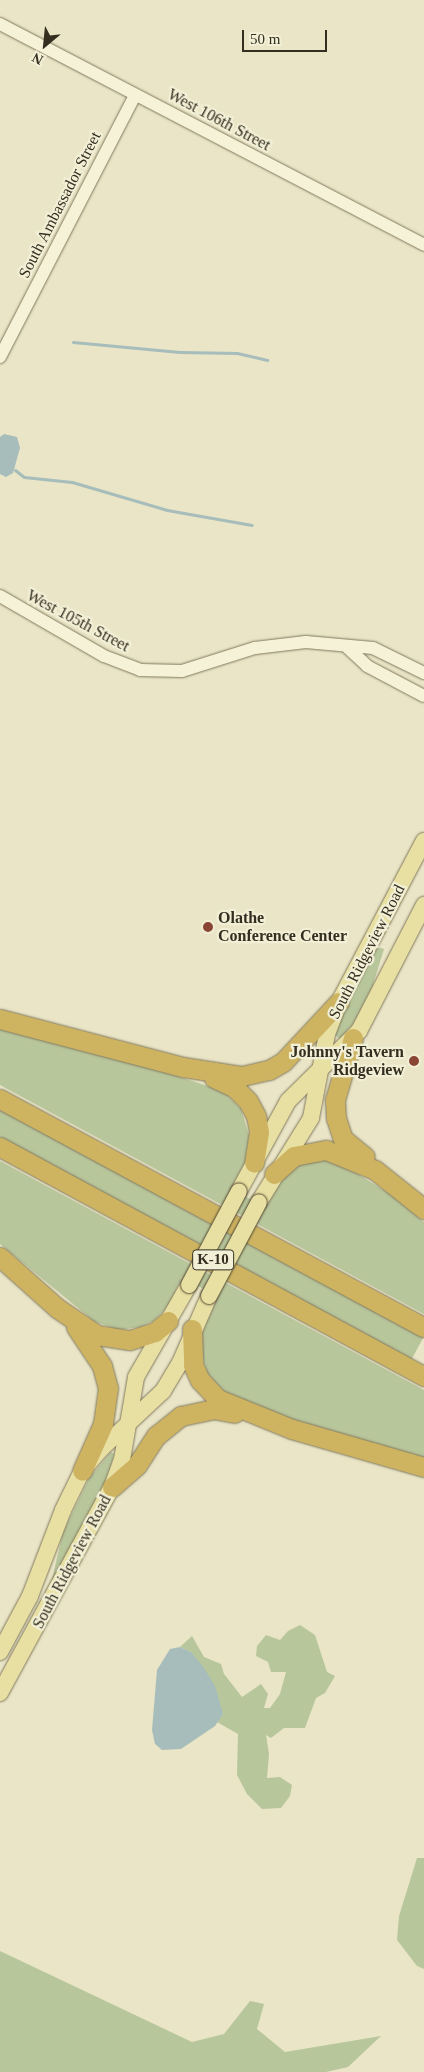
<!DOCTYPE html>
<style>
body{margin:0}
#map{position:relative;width:424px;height:2072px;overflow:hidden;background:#e9e5c6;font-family:Georgia,serif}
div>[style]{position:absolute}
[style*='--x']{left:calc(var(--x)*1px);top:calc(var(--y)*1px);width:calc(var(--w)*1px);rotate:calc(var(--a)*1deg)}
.green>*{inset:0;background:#b8c69b;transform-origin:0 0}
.water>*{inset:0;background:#a7bdbb}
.stream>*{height:3px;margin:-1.5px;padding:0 1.5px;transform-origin:1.5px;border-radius:1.5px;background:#a7bdbb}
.roads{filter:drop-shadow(0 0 1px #82785e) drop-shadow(0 0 1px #82785e)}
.minor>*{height:12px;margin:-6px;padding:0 6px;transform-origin:6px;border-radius:6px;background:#f5f2d8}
.major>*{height:16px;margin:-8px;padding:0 8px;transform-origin:8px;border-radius:8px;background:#e8e0a2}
.highway>*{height:19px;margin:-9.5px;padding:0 9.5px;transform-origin:9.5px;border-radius:9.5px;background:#ceb461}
.bridges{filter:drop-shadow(0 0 1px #504631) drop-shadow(0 0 1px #504631)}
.major-bridge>*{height:16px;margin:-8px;padding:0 8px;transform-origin:8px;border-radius:8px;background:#e8e0a2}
.dots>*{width:14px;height:14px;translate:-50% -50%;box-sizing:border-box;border:2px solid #f1efd5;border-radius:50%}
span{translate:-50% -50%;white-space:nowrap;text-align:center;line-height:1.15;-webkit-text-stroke:4.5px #f1efd5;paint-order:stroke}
.shield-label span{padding:1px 4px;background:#f1efd5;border:1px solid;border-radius:4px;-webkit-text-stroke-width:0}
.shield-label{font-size:15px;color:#342e20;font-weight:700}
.street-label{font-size:16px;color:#342e20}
.poi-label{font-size:16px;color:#342e20;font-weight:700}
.left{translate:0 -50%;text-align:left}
.right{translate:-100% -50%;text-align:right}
.north{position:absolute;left:20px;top:20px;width:50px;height:50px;-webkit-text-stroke:4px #f1efd5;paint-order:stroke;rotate:208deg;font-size:14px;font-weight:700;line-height:20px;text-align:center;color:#342e20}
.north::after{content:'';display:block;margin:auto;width:18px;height:22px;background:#342e20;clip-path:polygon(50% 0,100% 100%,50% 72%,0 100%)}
.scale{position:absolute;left:242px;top:30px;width:85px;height:22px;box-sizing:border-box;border:2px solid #342e20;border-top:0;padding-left:6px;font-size:15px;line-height:18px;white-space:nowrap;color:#342e20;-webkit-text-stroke:4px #f1efd5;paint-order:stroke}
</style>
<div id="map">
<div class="green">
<i style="clip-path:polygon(377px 947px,384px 949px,372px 988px,354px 1023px,340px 1039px,335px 1035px,340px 1019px)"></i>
<i style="clip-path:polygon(0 1025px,112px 1055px,223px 1091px,241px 1109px,249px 1135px,245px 1163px,231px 1188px,265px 1208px,280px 1180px,298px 1164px,323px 1159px,345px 1166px,393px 1196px,424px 1222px,424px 1314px,0 1085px)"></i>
<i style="left:0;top:1109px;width:481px;height:28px;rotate:28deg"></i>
<i style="clip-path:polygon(0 1161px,424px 1390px,424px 1462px,297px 1423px,228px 1395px,207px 1373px,200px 1346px,201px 1331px,218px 1297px,182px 1277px,169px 1306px,153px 1321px,140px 1327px,119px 1330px,95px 1322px,0 1244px)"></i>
<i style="clip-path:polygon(111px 1452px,114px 1454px,113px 1459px,105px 1482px,45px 1600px,42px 1598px,52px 1579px,63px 1532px,89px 1478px)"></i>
<i style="clip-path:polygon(300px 1625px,315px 1635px,327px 1672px,335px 1676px,325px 1693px,316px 1698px,305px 1728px,284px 1728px,271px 1738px,266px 1735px,269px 1754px,267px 1778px,280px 1777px,292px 1785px,290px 1796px,281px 1808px,262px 1809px,247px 1794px,237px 1775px,238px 1734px,217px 1722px,223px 1714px,191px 1652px,180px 1647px,192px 1636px,204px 1657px,221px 1664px,224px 1674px,242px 1697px,261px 1684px,268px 1694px,264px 1708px,270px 1708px,280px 1694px,286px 1672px,271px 1672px,268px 1662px,256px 1656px,257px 1646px,266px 1635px,280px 1640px,288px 1631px)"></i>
<i style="clip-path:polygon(417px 1858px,424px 1858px,424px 1969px,417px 1966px,397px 1940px,399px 1916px)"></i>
<i style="clip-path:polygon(0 1951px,192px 2042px,224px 2034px,250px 2001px,264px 2004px,257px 2029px,285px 2052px,381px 2036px,348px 2067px,326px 2072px,0 2072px)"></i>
</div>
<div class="water">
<i style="clip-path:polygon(4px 434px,17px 437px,20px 448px,13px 473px,6px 477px,0 474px,0 437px)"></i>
<i style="clip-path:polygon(180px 1647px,191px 1652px,204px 1668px,215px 1686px,223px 1714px,215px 1726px,181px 1749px,162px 1750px,155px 1744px,152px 1730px,157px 1670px,170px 1649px)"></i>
</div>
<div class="stream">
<i style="--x:73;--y:342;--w:107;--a:5.3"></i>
<i style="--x:180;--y:352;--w:57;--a:1"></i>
<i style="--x:237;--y:353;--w:31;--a:13"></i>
<i style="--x:15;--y:470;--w:11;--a:38"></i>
<i style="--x:24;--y:477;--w:48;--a:5.9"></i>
<i style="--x:72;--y:482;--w:99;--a:16.4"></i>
<i style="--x:167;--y:510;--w:86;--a:10"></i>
</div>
<div class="roads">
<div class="minor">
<i style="--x:0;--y:24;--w:478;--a:27.5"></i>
<i style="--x:0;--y:357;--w:295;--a:-62.7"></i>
<i style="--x:0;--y:596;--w:120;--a:30"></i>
<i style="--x:104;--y:656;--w:39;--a:21"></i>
<i style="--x:140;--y:670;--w:42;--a:1.4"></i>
<i style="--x:182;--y:671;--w:77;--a:-17.5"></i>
<i style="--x:255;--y:648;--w:51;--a:-6.7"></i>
<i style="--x:306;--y:642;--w:67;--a:5.1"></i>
<i style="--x:373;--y:648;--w:57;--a:26.1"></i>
<i style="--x:348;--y:648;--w:26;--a:43"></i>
<i style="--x:367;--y:666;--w:64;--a:27.8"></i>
</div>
<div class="major">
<i style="--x:239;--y:1191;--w:102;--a:-61.4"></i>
<i style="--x:288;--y:1101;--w:100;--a:-44.6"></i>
<i style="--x:359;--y:1031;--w:142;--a:-62.7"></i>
<i style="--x:259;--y:1202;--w:99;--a:-58.2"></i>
<i style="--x:311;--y:1118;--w:86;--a:-79.2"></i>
<i style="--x:327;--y:1034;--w:34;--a:-69"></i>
<i style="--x:339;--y:1002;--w:182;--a:-62.2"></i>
<i style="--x:0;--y:1652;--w:64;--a:-61.8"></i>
<i style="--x:30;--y:1596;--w:92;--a:-69"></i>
<i style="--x:63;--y:1510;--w:43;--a:-64"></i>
<i style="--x:82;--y:1471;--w:29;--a:-49"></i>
<i style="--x:101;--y:1449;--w:85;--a:-43.1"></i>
<i style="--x:163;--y:1391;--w:33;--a:-59"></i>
<i style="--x:180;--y:1363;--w:73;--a:-66.6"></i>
<i style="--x:0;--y:1693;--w:234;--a:-61.5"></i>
<i style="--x:112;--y:1487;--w:29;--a:-70"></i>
<i style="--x:122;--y:1460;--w:84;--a:-80.4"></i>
<i style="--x:136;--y:1377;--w:106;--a:-60.1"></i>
</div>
<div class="highway">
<i style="--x:0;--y:1019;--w:189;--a:14.7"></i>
<i style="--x:183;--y:1067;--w:60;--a:8.7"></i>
<i style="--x:242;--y:1076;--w:28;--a:-13"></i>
<i style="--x:269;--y:1070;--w:16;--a:-30"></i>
<i style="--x:283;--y:1062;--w:82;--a:-47"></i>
<i style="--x:353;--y:1038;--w:65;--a:106.2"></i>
<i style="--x:335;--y:1100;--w:18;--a:87"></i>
<i style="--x:336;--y:1118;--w:22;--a:72"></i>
<i style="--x:343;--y:1139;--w:28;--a:39"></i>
<i style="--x:214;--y:1078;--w:23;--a:25"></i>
<i style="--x:235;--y:1088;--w:18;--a:45"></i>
<i style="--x:248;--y:1101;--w:17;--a:62"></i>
<i style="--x:256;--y:1116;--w:16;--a:79"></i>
<i style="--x:259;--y:1132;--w:31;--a:99"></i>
<i style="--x:0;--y:1099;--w:481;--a:28.3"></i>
<i style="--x:0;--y:1147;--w:482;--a:28.4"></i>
<i style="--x:274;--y:1174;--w:27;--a:-42"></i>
<i style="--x:294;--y:1156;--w:33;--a:-11"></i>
<i style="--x:326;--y:1150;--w:53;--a:22.2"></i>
<i style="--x:375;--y:1170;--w:63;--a:38.5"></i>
<i style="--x:0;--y:1257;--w:76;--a:41.8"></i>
<i style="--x:57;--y:1308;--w:48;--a:34"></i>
<i style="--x:97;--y:1335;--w:33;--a:9"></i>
<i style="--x:130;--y:1340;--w:26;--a:-18"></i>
<i style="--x:155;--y:1332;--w:17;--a:-40"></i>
<i style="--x:76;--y:1327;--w:47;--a:56.3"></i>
<i style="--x:102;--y:1366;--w:23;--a:75"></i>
<i style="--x:108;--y:1388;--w:36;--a:98"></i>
<i style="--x:103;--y:1424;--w:51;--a:114.1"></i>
<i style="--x:192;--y:1329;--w:36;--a:88"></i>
<i style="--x:193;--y:1365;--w:17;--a:65"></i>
<i style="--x:200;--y:1380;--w:26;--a:47"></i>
<i style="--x:218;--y:1399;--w:80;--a:22.1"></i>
<i style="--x:292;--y:1429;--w:137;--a:16.1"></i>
<i style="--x:112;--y:1487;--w:33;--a:-41"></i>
<i style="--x:137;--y:1465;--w:35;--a:-57"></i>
<i style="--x:156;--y:1436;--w:32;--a:-39"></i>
<i style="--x:181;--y:1416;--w:33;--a:-12"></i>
<i style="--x:213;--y:1409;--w:22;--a:10"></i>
</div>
</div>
<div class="bridges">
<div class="major-bridge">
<i style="--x:189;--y:1285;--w:106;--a:-62"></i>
<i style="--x:209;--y:1296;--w:106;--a:-62"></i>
</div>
</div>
<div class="dots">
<i style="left:208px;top:927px;background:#8a4535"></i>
<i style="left:414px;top:1061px;background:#8a4535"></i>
</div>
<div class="shield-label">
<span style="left:213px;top:1260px">K-10</span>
</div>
<div class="street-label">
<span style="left:219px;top:120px;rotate:28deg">West 106th Street</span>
<span style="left:60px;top:205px;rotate:-63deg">South Ambassador Street</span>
<span style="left:78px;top:621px;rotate:28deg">West 105th Street</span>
<span style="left:367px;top:952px;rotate:-63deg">South Ridgeview Road</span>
<span style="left:72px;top:1562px;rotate:-62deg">South Ridgeview Road</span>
</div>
<div class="poi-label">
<span class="left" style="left:218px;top:927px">Olathe<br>Conference Center</span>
<span class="right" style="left:404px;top:1061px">Johnny's Tavern<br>Ridgeview</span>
</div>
<div class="north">N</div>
<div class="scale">50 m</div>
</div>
